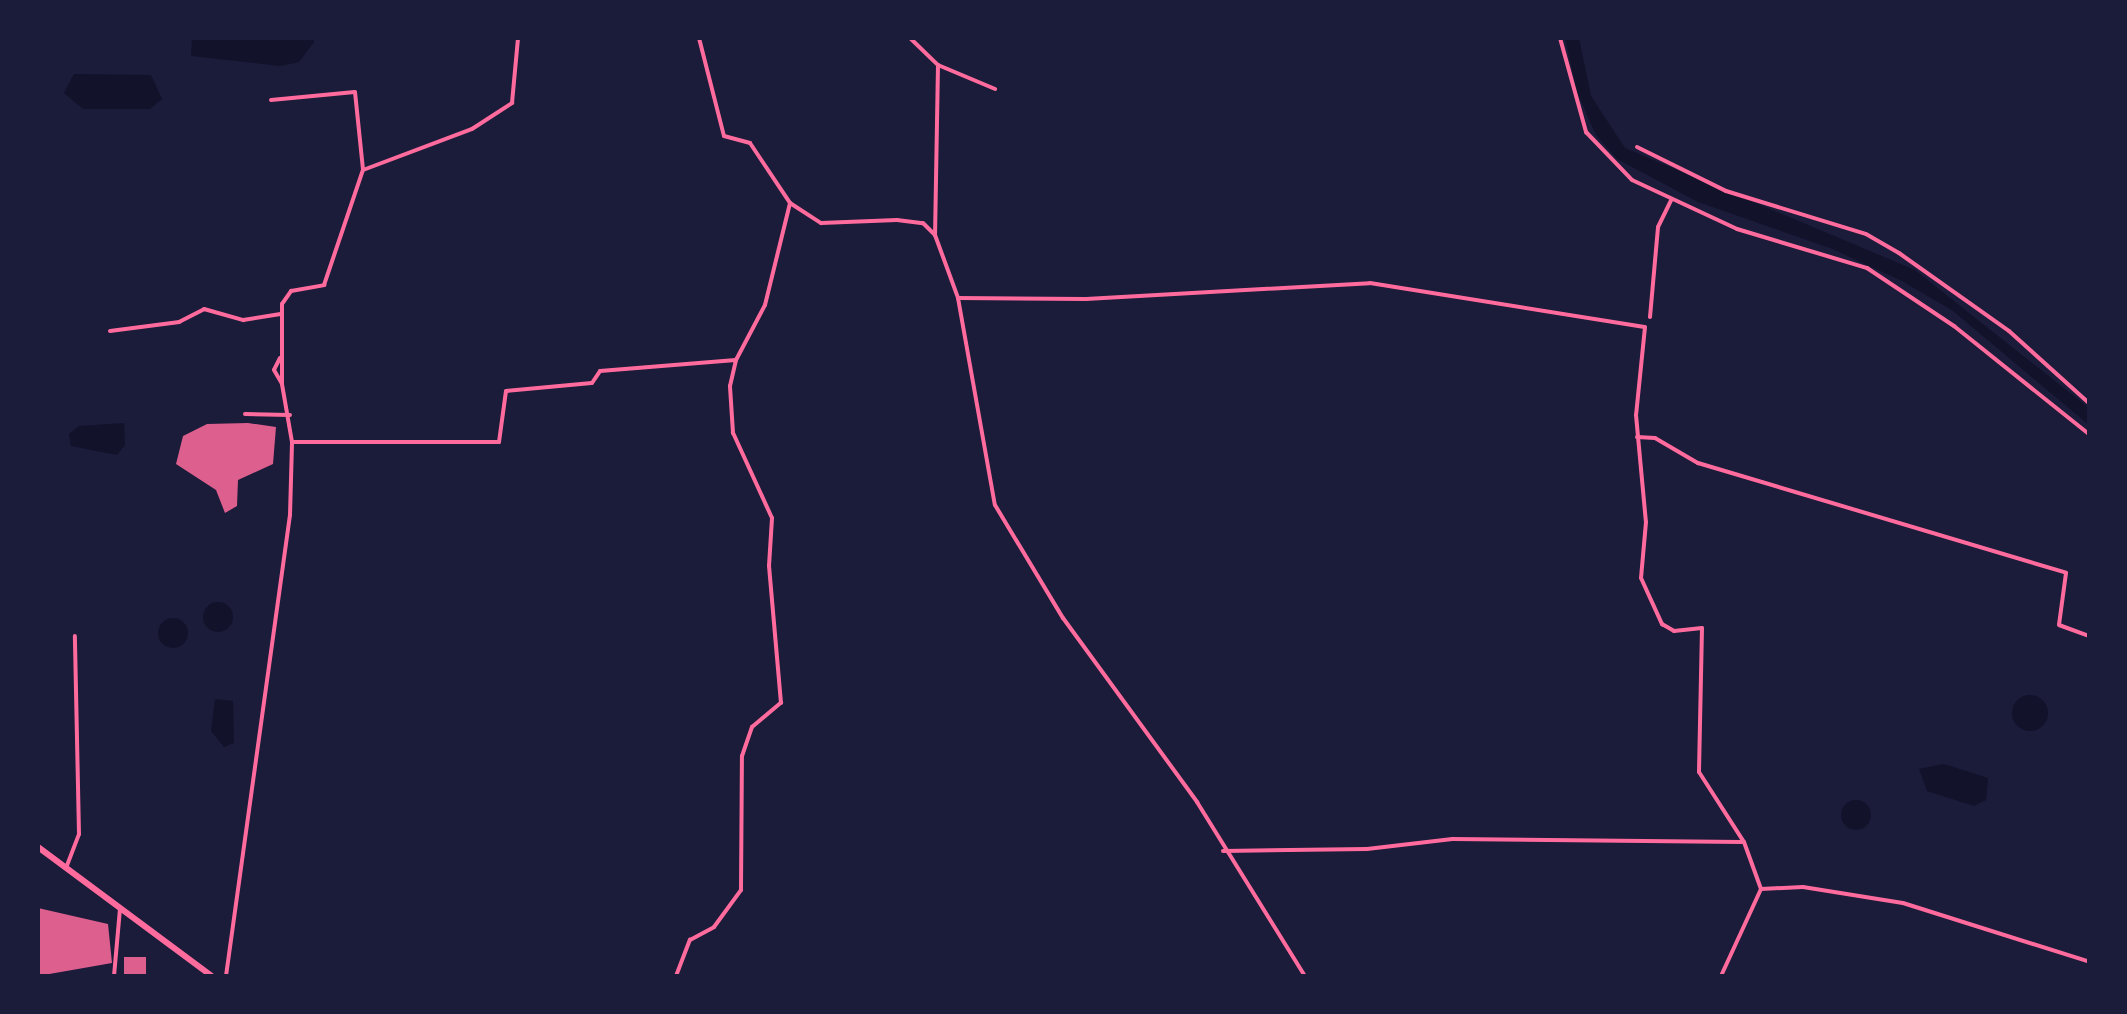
<!DOCTYPE html>
<style>
body{margin:0}
#map{position:relative;width:2127px;height:1014px;overflow:hidden;background:#1b1b3a;font-family:"Crimson Pro",serif}
div>[style]{position:absolute}
[style*='--x']{left:calc(var(--x)*1px);top:calc(var(--y)*1px);width:calc(var(--w)*1px);rotate:calc(var(--a)*1deg)}
.water>*{inset:0;background:#12122b}
.round{border-radius:50%}
.building>*{inset:0;background:#dd5f8e;transform-origin:0 0}
.minor>*{height:4px;margin:-2px;padding:0 2px;transform-origin:2px;border-radius:2px;background:#ff6b9d}
.tertiary>*{height:4px;margin:-2px;padding:0 2px;transform-origin:2px;border-radius:2px;background:#ff6b9d}
.trunk>*{height:6px;margin:-3px;padding:0 3px;transform-origin:3px;border-radius:3px;background:#ff6b9d}
span{translate:-50% -50%;white-space:nowrap;text-align:center;line-height:1.15;-webkit-text-stroke:10px #1b1b3a;paint-order:stroke}
.frame{position:absolute;inset:0;border:40px solid #1b1b3a;pointer-events:none}
</style>
<div id="map">
<div class="water">
<i style="clip-path:polygon(192px 38px,313px 38px,314px 42px,299px 62px,280px 66px,191px 56px)"></i>
<i style="clip-path:polygon(1565px 38px,1579px 38px,1591px 96px,1625px 148px,1915px 270px,2089px 408px,2089px 425px,1953px 311px,1902px 281px,1830px 248px,1698px 202px,1617px 159px,1596px 135px,1577px 92px)"></i>
<i style="clip-path:polygon(74px 74px,151px 75px,162px 99px,150px 109px,83px 109px,64px 93px)"></i>
<i style="clip-path:polygon(124px 423px,125px 445px,117px 455px,71px 446px,69px 434px,79px 426px)"></i>
<i class="round" style="left:203px;top:602px;width:30px;height:30px"></i>
<i class="round" style="left:158px;top:618px;width:30px;height:30px"></i>
<i class="round" style="left:2012px;top:695px;width:36px;height:36px"></i>
<i style="clip-path:polygon(215px 699px,233px 701px,234px 743px,224px 747px,211px 731px)"></i>
<i style="clip-path:polygon(1944px 764px,1988px 778px,1986px 800px,1974px 806px,1927px 791px,1919px 769px)"></i>
<i class="round" style="left:1841px;top:800px;width:30px;height:30px"></i>
</div>
<div class="building">
<i style="clip-path:polygon(248px 423px,276px 427px,273px 464px,238px 480px,237px 506px,225px 513px,216px 490px,176px 464px,183px 436px,207px 424px)"></i>
<i style="clip-path:polygon(38px 908px,108px 924px,112px 963px,38px 976px)"></i>
<i style="left:124px;top:957px;width:22px;height:19px"></i>
</div>
<div class="minor">
<i style="--x:699;--y:38;--w:101;--a:75.7"></i>
<i style="--x:724;--y:136;--w:27;--a:15"></i>
<i style="--x:750;--y:143;--w:72;--a:56.3"></i>
<i style="--x:790;--y:203;--w:37;--a:33"></i>
<i style="--x:821;--y:223;--w:76;--a:-2.3"></i>
<i style="--x:897;--y:220;--w:26;--a:7"></i>
<i style="--x:923;--y:223;--w:17;--a:45"></i>
<i style="--x:935;--y:235;--w:67;--a:69.9"></i>
<i style="--x:958;--y:298;--w:210;--a:79.9"></i>
<i style="--x:995;--y:505;--w:132;--a:59"></i>
<i style="--x:1063;--y:618;--w:228;--a:53.9"></i>
<i style="--x:1197;--y:802;--w:205;--a:58.2"></i>
<i style="--x:910;--y:38;--w:39;--a:44"></i>
<i style="--x:938;--y:65;--w:170;--a:91"></i>
<i style="--x:1560;--y:38;--w:98;--a:74.5"></i>
<i style="--x:1586;--y:132;--w:66;--a:46.2"></i>
<i style="--x:1632;--y:180;--w:116;--a:25"></i>
<i style="--x:1737;--y:229;--w:136;--a:16.7"></i>
<i style="--x:1867;--y:268;--w:105;--a:33.7"></i>
<i style="--x:1954;--y:326;--w:174;--a:38.7"></i>
<i style="--x:938;--y:65;--w:62;--a:22.8"></i>
<i style="--x:271;--y:100;--w:84;--a:-5.4"></i>
<i style="--x:355;--y:92;--w:78;--a:84.1"></i>
<i style="--x:1637;--y:147;--w:99;--a:26.3"></i>
<i style="--x:1726;--y:191;--w:146;--a:17.1"></i>
<i style="--x:1866;--y:234;--w:38;--a:30"></i>
<i style="--x:1899;--y:253;--w:135;--a:35.3"></i>
<i style="--x:2009;--y:331;--w:109;--a:42"></i>
<i style="--x:958;--y:298;--w:128;--a:0.4"></i>
<i style="--x:1086;--y:299;--w:284;--a:-3.2"></i>
<i style="--x:1370;--y:283;--w:278;--a:9.1"></i>
<i style="--x:1645;--y:327;--w:88;--a:95.8"></i>
<i style="--x:1636;--y:415;--w:107;--a:84.7"></i>
<i style="--x:1646;--y:522;--w:56;--a:95.1"></i>
<i style="--x:1641;--y:578;--w:51;--a:65.5"></i>
<i style="--x:1662;--y:624;--w:14;--a:30"></i>
<i style="--x:1674;--y:631;--w:28;--a:-6"></i>
<i style="--x:1702;--y:628;--w:144;--a:91.2"></i>
<i style="--x:1699;--y:772;--w:83;--a:57.3"></i>
<i style="--x:1744;--y:842;--w:50;--a:70.1"></i>
<i style="--x:1761;--y:889;--w:42;--a:-2.7"></i>
<i style="--x:1803;--y:887;--w:101;--a:9.1"></i>
<i style="--x:1903;--y:903;--w:196;--a:17.5"></i>
<i style="--x:1650;--y:317;--w:90;--a:-84.9"></i>
<i style="--x:1658;--y:227;--w:30;--a:-64"></i>
<i style="--x:245;--y:414;--w:45;--a:1.3"></i>
<i style="--x:1637;--y:437;--w:18;--a:3"></i>
<i style="--x:1655;--y:438;--w:50;--a:30.2"></i>
<i style="--x:1698;--y:463;--w:384;--a:16.6"></i>
<i style="--x:2066;--y:573;--w:52;--a:97.7"></i>
<i style="--x:2059;--y:625;--w:33;--a:20"></i>
<i style="--x:292;--y:442;--w:207;--a:0"></i>
<i style="--x:499;--y:442;--w:51;--a:-82.2"></i>
<i style="--x:506;--y:391;--w:86;--a:-5.3"></i>
<i style="--x:592;--y:383;--w:14;--a:-56"></i>
<i style="--x:600;--y:371;--w:136;--a:-4.6"></i>
<i style="--x:1223;--y:851;--w:144;--a:-0.8"></i>
<i style="--x:1367;--y:849;--w:86;--a:-6.7"></i>
<i style="--x:1452;--y:839;--w:290;--a:0.6"></i>
<i style="--x:66;--y:868;--w:36;--a:-69"></i>
<i style="--x:79;--y:834;--w:198;--a:-91.2"></i>
<i style="--x:114;--y:976;--w:67;--a:-84.9"></i>
<i style="--x:676;--y:976;--w:39;--a:-69"></i>
<i style="--x:690;--y:940;--w:27;--a:-28"></i>
<i style="--x:714;--y:927;--w:46;--a:-53.9"></i>
<i style="--x:741;--y:890;--w:134;--a:-89.6"></i>
<i style="--x:742;--y:756;--w:31;--a:-71"></i>
<i style="--x:752;--y:727;--w:38;--a:-40"></i>
<i style="--x:781;--y:703;--w:138;--a:-95"></i>
<i style="--x:769;--y:566;--w:48;--a:-86.4"></i>
<i style="--x:772;--y:518;--w:94;--a:-114.6"></i>
<i style="--x:733;--y:433;--w:47;--a:-93.7"></i>
<i style="--x:730;--y:386;--w:27;--a:-77"></i>
<i style="--x:736;--y:360;--w:62;--a:-62.2"></i>
<i style="--x:765;--y:305;--w:105;--a:-76.2"></i>
<i style="--x:1721;--y:976;--w:96;--a:-65.3"></i>
</div>
<div class="tertiary">
<i style="--x:110;--y:331;--w:70;--a:-7.4"></i>
<i style="--x:179;--y:322;--w:28;--a:-27"></i>
<i style="--x:204;--y:309;--w:41;--a:15.8"></i>
<i style="--x:243;--y:320;--w:38;--a:-9"></i>
<i style="--x:280;--y:358;--w:13;--a:117"></i>
<i style="--x:274;--y:370;--w:16;--a:60"></i>
<i style="--x:226;--y:976;--w:465;--a:-82.1"></i>
<i style="--x:290;--y:515;--w:73;--a:-88.4"></i>
<i style="--x:292;--y:442;--w:59;--a:-99.8"></i>
<i style="--x:282;--y:384;--w:80;--a:-90"></i>
<i style="--x:282;--y:304;--w:16;--a:-55"></i>
<i style="--x:291;--y:291;--w:34;--a:-10"></i>
<i style="--x:324;--y:285;--w:121;--a:-71.3"></i>
<i style="--x:363;--y:170;--w:116;--a:-20.6"></i>
<i style="--x:472;--y:129;--w:48;--a:-33"></i>
<i style="--x:512;--y:103;--w:65;--a:-84.7"></i>
</div>
<div class="trunk">
<i style="--x:38;--y:847;--w:217;--a:36.6"></i>
</div>
<div class="frame"></div>
</div>
